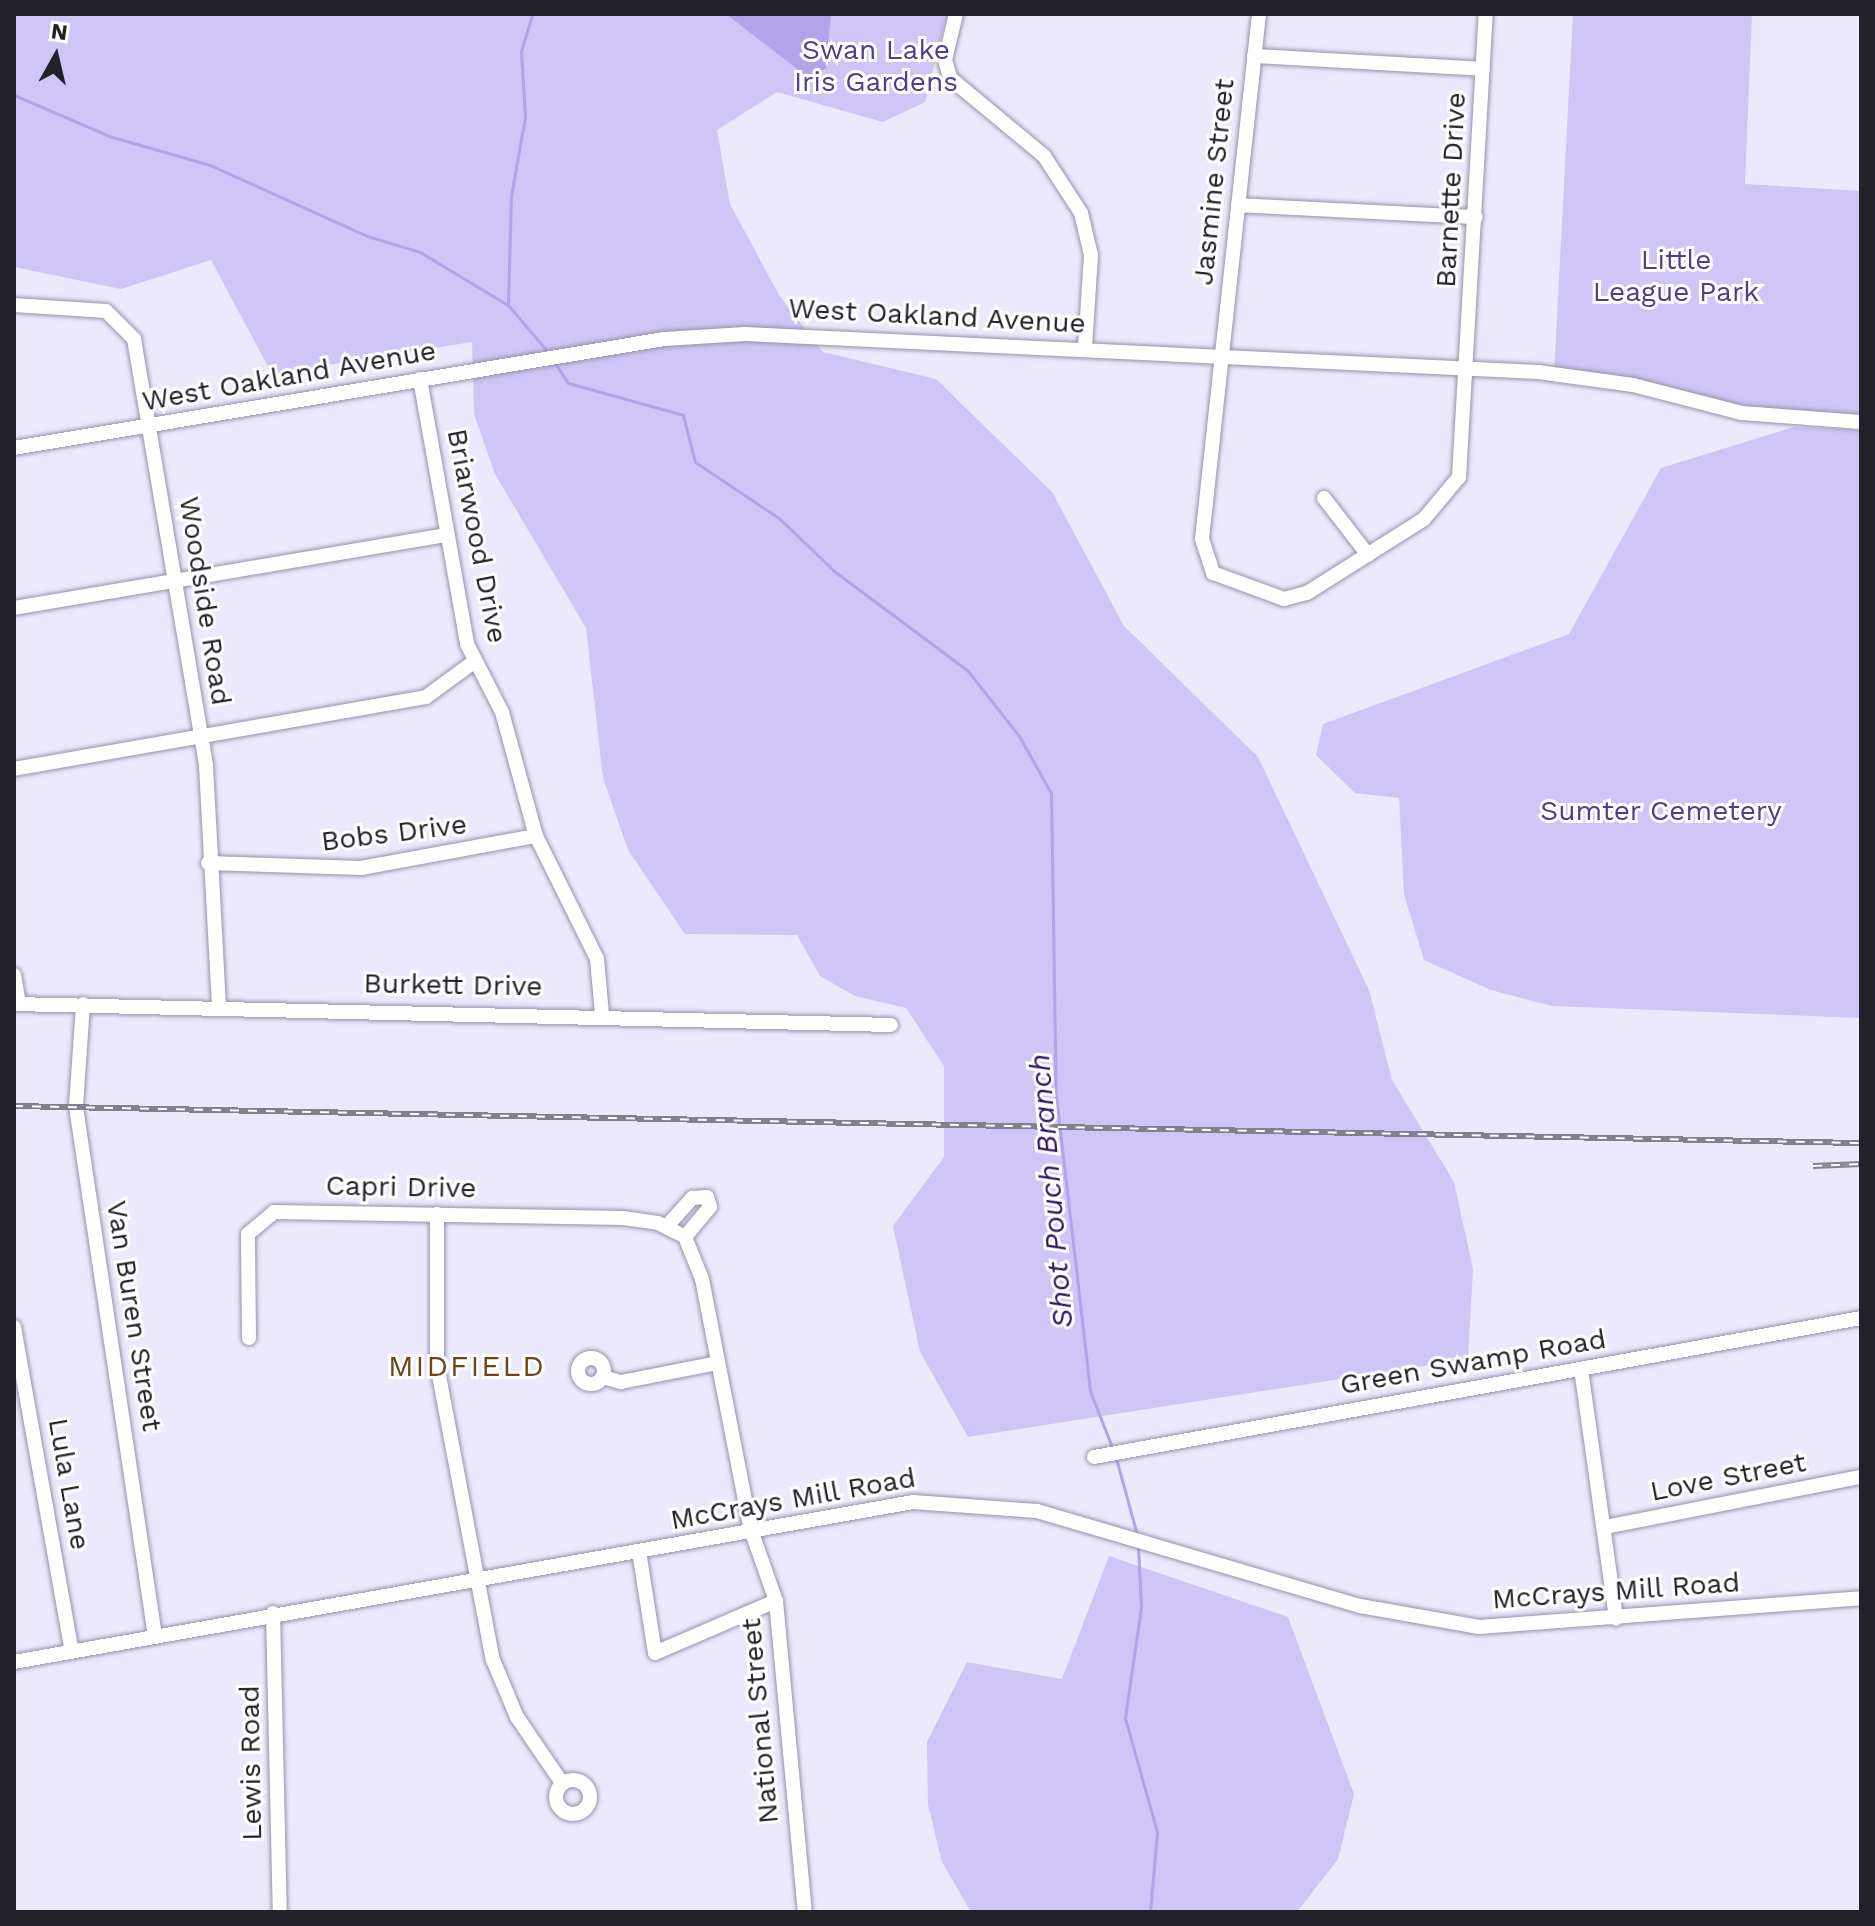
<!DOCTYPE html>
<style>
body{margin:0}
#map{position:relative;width:1875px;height:1926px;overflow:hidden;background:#ede9fd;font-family:"Work Sans",sans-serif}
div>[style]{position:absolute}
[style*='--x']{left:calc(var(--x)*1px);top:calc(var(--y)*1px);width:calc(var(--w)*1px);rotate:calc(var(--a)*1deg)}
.green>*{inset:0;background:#cfc5f7}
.water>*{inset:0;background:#b3a4e9}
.stream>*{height:3px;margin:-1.5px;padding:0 1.5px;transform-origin:1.5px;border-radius:1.5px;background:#b3a4e9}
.roads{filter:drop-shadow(0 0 2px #9692a9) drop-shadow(0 0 2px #9692a9)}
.minor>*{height:14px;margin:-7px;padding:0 7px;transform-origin:7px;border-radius:7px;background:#fff}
.minor>.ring{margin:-7px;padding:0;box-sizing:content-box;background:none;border:14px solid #fff;border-radius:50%}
.rail>*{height:6px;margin-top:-3px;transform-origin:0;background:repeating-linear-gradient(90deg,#fff 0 9px,#827f8e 0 18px);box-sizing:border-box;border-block:2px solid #827f8e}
span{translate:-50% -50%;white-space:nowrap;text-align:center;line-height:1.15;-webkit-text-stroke:6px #fff;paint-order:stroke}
.park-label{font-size:28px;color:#543c8d}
.street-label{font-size:28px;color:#222029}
.water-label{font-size:30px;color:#321564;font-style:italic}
.neighbourhood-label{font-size:30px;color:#6a4715;letter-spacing:2px}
.frame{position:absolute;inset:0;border:16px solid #222029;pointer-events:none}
.north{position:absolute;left:16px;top:16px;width:80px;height:80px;-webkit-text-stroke:6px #fff;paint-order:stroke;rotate:8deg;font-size:22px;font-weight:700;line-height:32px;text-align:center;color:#222029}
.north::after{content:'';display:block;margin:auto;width:28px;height:36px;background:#222029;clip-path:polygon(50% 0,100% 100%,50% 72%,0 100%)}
</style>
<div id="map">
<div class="green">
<i style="clip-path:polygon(14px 14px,947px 14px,925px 102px,883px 122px,777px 92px,717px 130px,730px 204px,779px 295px,823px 352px,936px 379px,1052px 492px,1124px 626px,1258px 757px,1369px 990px,1392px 1080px,1454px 1182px,1473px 1269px,1468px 1359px,968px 1437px,920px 1352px,893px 1226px,944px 1157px,944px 1066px,906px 1008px,855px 996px,820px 976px,797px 935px,685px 934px,628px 850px,603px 778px,586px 628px,495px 474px,474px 414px,472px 342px,272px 374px,211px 260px,121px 289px,14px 267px)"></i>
<i style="clip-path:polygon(1573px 14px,1752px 14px,1745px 184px,1861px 191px,1861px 422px,1803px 420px,1554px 374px)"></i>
<i style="clip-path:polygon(1794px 427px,1861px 430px,1861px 1018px,1552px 1006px,1491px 990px,1424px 960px,1404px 894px,1399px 798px,1355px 793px,1316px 755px,1323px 724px,1569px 634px,1661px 468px)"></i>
<i style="clip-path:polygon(1109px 1556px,1288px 1617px,1354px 1794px,1338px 1859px,1297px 1912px,971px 1912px,942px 1862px,928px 1805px,927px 1742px,967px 1662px,1062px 1679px)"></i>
</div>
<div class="water">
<i style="clip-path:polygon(726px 14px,831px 14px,826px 68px,810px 79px)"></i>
</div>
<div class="stream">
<i style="--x:14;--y:95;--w:103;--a:23.3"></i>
<i style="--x:109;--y:136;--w:105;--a:16"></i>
<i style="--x:210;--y:165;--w:172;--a:24.3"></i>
<i style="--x:367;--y:236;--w:55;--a:16.8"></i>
<i style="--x:420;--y:252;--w:103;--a:31.1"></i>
<i style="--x:508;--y:305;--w:63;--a:49.5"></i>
<i style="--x:508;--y:303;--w:107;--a:-88.4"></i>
<i style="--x:511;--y:196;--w:80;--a:-80"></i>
<i style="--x:525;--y:117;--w:66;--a:-93.5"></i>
<i style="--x:521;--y:51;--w:39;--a:-73"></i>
<i style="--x:555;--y:363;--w:24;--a:57"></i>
<i style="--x:568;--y:383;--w:119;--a:15.5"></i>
<i style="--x:683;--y:415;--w:49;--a:75.7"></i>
<i style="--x:695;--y:462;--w:102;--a:33.8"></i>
<i style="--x:780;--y:519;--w:75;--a:43.9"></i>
<i style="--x:834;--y:571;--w:167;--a:36.7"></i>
<i style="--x:968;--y:671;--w:83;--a:51.9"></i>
<i style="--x:1019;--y:736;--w:65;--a:60.7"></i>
<i style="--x:1051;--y:793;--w:303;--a:89.1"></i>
<i style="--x:1056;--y:1096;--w:297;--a:83.4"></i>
<i style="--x:1090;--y:1391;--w:60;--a:68.6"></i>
<i style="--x:1116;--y:1458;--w:80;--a:74.7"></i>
<i style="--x:1138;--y:1547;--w:60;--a:87.1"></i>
<i style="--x:1141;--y:1607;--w:112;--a:98.2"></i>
<i style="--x:1125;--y:1718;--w:118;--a:74.3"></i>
<i style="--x:1157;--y:1832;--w:80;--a:95"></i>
</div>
<div class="roads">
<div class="minor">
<i style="--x:956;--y:14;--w:47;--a:103.4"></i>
<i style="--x:945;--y:60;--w:19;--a:74"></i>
<i style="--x:950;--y:78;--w:122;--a:39.7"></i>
<i style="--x:1044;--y:156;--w:68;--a:57"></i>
<i style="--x:1081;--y:213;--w:43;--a:76.6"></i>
<i style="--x:1091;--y:255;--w:94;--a:93.7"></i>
<i style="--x:1259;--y:14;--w:528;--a:96.2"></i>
<i style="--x:1202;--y:539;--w:36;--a:72"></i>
<i style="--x:1213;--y:573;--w:76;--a:20.1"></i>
<i style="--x:1284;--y:599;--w:24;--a:-15"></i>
<i style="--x:1307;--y:593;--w:138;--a:-32.3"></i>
<i style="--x:1424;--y:519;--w:55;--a:-50.2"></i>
<i style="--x:1459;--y:477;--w:464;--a:-86.7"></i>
<i style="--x:1254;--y:56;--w:229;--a:3.2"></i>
<i style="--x:1238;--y:205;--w:238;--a:2.9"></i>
<i style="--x:14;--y:305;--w:92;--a:3.7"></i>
<i style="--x:106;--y:311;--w:40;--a:45"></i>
<i style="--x:134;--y:339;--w:433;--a:80.4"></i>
<i style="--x:206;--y:766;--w:241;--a:86.9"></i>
<i style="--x:420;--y:379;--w:269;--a:79.9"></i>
<i style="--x:467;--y:644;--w:76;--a:62.8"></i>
<i style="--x:502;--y:712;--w:129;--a:74.7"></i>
<i style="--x:536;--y:836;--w:137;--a:63.6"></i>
<i style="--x:597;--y:959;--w:55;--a:84.8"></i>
<i style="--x:14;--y:448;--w:659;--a:-9.52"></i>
<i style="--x:664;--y:339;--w:81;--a:-3.5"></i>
<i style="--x:745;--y:334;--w:794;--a:2.74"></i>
<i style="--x:1538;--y:372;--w:96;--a:7.8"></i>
<i style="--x:1633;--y:385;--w:113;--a:14.4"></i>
<i style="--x:1742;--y:413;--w:119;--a:4.3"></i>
<i style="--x:1324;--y:498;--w:72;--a:52.3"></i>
<i style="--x:14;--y:608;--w:438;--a:-9.6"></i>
<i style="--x:14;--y:769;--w:418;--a:-9.9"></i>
<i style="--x:426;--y:697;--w:61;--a:-36.3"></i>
<i style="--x:208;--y:863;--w:153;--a:1.9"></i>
<i style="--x:361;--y:868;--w:178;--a:-10.4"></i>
<i style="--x:14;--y:975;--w:29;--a:80"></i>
<i style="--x:14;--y:1004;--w:877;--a:1.37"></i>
<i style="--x:83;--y:1004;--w:103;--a:93.9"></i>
<i style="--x:76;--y:1107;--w:535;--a:81.51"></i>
<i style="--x:437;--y:1214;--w:151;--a:90"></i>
<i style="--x:437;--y:1365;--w:300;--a:79.3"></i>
<i style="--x:493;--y:1660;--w:62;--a:67.2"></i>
<i style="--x:517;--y:1717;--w:80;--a:55.7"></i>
<i style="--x:667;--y:1226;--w:38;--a:-48"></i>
<i style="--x:692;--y:1198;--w:15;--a:-4"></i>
<i style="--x:707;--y:1197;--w:10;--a:73"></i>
<i style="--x:710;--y:1207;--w:39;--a:130"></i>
<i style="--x:14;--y:1327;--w:329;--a:79.9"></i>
<i style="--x:249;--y:1338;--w:104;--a:-90.6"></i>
<i style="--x:248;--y:1234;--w:34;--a:-40"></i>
<i style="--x:274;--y:1212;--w:349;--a:1"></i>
<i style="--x:623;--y:1218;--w:35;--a:8"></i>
<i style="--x:658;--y:1223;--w:30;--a:27"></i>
<i style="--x:685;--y:1237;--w:45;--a:68"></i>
<i style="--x:702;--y:1279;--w:256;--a:79"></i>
<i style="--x:751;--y:1530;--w:75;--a:70.6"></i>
<i style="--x:776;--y:1601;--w:312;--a:84.7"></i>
<i class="ring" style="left:578px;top:1358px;width:12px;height:12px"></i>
<i style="--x:1581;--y:1369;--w:252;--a:82"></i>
<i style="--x:603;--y:1377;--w:19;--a:16"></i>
<i style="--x:621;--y:1382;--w:99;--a:-11.1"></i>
<i style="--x:1094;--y:1457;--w:779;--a:-10.27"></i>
<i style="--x:1605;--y:1527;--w:261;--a:-11.1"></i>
<i style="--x:639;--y:1551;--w:103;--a:81.1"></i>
<i style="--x:655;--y:1653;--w:132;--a:-23.3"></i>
<i style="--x:273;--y:1613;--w:299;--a:88.7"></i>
<i style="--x:14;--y:1662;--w:913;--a:-10.09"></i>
<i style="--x:913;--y:1502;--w:124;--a:4.2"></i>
<i style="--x:1037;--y:1511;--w:337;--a:16.4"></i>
<i style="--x:1360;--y:1606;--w:121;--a:10"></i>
<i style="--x:1479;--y:1627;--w:383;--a:-4.3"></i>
<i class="ring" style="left:556px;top:1780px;width:20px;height:20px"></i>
</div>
</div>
<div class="rail">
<i style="--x:14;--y:1106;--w:1847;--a:1.15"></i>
<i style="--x:1813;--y:1166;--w:48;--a:-2.4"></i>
</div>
<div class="park-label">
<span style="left:876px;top:66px">Swan Lake<br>Iris Gardens</span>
<span style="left:1676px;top:276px">Little<br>League Park</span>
<span style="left:1661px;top:811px">Sumter Cemetery</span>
</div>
<div class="street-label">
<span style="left:1214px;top:182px;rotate:-84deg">Jasmine Street</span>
<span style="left:1451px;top:190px;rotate:-87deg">Barnette Drive</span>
<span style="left:937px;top:316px;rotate:3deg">West Oakland Avenue</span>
<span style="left:289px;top:376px;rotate:-10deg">West Oakland Avenue</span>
<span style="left:477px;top:536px;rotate:79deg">Briarwood Drive</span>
<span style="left:205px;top:601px;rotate:81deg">Woodside Road</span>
<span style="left:394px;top:833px;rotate:-7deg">Bobs Drive</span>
<span style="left:453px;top:985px;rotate:1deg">Burkett Drive</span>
<span style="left:401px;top:1187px;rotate:1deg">Capri Drive</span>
<span style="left:134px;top:1316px;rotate:81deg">Van Buren Street</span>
<span style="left:1473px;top:1362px;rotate:-10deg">Green Swamp Road</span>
<span style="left:1728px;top:1477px;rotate:-11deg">Love Street</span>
<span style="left:69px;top:1484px;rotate:80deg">Lula Lane</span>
<span style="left:793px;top:1499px;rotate:-10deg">McCrays Mill Road</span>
<span style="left:1616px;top:1591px;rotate:-4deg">McCrays Mill Road</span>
<span style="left:760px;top:1721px;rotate:-95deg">National Street</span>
<span style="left:251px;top:1763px;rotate:-91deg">Lewis Road</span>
</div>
<div class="water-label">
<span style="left:1051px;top:1191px;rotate:-95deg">Shot Pouch Branch</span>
</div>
<div class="neighbourhood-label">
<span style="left:467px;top:1366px">MIDFIELD</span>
</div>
<div class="frame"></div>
<div class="north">N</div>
</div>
